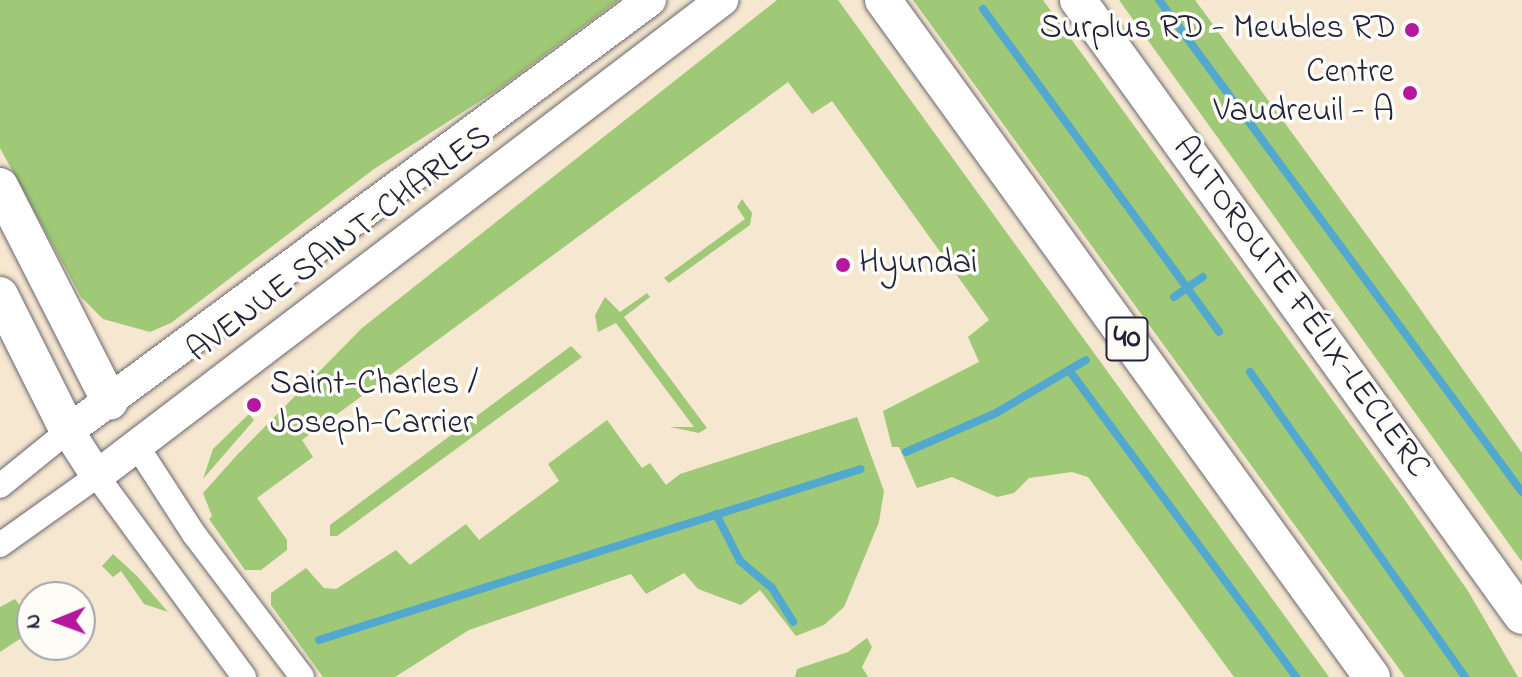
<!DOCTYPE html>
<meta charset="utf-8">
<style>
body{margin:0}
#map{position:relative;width:1522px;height:677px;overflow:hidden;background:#f5e7d0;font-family:"Indie Flower",sans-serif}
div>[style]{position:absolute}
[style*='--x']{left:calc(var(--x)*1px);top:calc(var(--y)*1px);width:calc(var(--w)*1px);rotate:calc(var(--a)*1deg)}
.green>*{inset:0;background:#9fc976}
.stream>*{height:8px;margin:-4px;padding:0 4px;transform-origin:4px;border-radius:4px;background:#52a8ce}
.roads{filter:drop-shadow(0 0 2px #6c676f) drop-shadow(0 0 2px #6c676f)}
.minor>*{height:24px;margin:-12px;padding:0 12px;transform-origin:12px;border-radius:12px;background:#fff}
.major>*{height:32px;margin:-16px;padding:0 16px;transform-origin:16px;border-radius:16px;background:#fff}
.highway>*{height:36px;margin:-18px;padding:0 18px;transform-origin:18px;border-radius:18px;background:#fff}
.dots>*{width:22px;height:22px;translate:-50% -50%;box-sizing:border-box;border:4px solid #fdfcf7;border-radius:50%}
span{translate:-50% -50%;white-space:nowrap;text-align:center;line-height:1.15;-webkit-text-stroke:7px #fdfcf7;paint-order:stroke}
.shield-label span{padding:2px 6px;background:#fdfcf7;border:2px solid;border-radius:6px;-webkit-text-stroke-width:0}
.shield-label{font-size:32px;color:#22223b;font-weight:700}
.poi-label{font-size:34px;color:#22223b}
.right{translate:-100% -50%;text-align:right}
.left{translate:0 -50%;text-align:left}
.street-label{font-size:34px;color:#22223b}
.north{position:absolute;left:16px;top:581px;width:80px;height:80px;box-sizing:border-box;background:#fdfcf7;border:2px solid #a5a5ac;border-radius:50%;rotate:269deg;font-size:22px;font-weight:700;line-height:32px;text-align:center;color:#22223b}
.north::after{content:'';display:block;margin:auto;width:28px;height:36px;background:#b5179e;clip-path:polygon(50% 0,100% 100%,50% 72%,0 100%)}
</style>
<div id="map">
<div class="green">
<i style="clip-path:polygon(0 0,619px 0,499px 89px,374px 169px,171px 323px,150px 332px,103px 319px,81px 297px,0 148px)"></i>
<i style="clip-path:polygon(777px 0,838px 0,1329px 677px,1234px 677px,1088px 477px,1072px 472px,1029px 478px,1014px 493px,997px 497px,952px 477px,917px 488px,899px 447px,892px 447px,883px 411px,979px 362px,968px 337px,989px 320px,832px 101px,812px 114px,788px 82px,302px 440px,313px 457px,257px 498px,287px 540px,287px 550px,261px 570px,245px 570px,209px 519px,212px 516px,203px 493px,237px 455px,362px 328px)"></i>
<i style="clip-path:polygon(913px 0,1043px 0,1402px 496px,1468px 591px,1518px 677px,1405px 677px)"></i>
<i style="clip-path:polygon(1119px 0,1195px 0,1406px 289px,1522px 453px,1522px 562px)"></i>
<i style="clip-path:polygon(742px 199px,752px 213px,750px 225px,669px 283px,664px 278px,745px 219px,737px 207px)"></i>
<i style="clip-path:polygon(647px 293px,650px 297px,624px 317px,707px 428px,699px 433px,670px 427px,694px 427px,616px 323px,598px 332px,595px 315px,605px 297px,620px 312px)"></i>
<i style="clip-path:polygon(571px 346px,582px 357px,337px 536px,330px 536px,330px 525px)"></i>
<i style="clip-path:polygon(249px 414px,254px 420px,203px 479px,213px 449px)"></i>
<i style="clip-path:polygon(857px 417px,884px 491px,879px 522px,844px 607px,824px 625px,796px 636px,760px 590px,741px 605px,698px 589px,684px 573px,646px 594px,631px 574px,469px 630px,395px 677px,323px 677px,271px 605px,271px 593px,306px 568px,324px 588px,336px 589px,396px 550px,410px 565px,466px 524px,479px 540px,559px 481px,548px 464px,607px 420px,642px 468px,650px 463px,666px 485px,680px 474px)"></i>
<i style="clip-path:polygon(113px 554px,137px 576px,168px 612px,144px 604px,121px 571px,113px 577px,102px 566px)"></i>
<i style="clip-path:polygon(15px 599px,32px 621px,32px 631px,0 652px,0 607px)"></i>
<i style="clip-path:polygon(867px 638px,872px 647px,862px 667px,868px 677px,795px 677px,797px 669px,848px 652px)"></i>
</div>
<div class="stream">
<i style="--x:1159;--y:0;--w:611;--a:53.58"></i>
<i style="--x:983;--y:9;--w:400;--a:53.8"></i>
<i style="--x:1174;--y:297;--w:35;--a:-35"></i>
<i style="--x:1069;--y:370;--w:382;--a:53.5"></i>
<i style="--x:1250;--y:372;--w:373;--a:54.8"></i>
<i style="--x:906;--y:452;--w:98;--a:-23.4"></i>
<i style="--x:996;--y:413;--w:104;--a:-30.5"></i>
<i style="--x:716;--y:514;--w:53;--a:62.9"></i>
<i style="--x:740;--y:561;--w:42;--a:40.2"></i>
<i style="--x:772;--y:588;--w:40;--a:58"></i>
<i style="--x:319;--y:640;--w:568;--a:-17.51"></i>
</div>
<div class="roads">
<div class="minor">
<i style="--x:137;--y:446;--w:105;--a:57.1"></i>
<i style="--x:194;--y:534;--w:179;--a:52.9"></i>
<i style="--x:0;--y:486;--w:87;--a:-39"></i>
<i style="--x:0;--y:545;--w:119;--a:-35.4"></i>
<i style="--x:97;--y:476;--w:249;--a:53.8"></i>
</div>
<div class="major">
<i style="--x:650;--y:0;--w:724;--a:143.48"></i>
<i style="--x:68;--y:431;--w:54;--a:57.2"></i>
<i style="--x:97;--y:476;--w:786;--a:-37.29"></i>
</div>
<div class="highway">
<i style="--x:883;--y:0;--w:835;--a:54.16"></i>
<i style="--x:1078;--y:0;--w:759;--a:54.22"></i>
<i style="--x:0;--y:186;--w:242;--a:63"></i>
<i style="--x:0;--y:295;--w:152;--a:63.4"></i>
</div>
</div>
<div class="dots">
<i style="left:1412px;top:30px;background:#b5179e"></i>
<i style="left:1410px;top:93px;background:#b5179e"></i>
<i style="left:843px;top:265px;background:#b5179e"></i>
<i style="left:254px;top:405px;background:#b5179e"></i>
</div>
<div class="shield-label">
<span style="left:1127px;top:339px">40</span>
</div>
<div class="poi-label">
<span class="right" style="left:1396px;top:30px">Surplus RD - Meubles RD</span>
<span class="right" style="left:1394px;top:93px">Centre<br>Vaudreuil - A</span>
<span class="left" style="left:859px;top:265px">Hyundai</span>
<span class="left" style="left:270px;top:405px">Saint-Charles /<br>Joseph-Carrier</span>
</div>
<div class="street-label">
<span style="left:340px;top:245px;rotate:-37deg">AVENUE SAINT-CHARLES</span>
<span style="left:1300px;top:308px;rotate:54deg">AUTOROUTE FÉLIX-LECLERC</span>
</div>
<div class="north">N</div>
</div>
